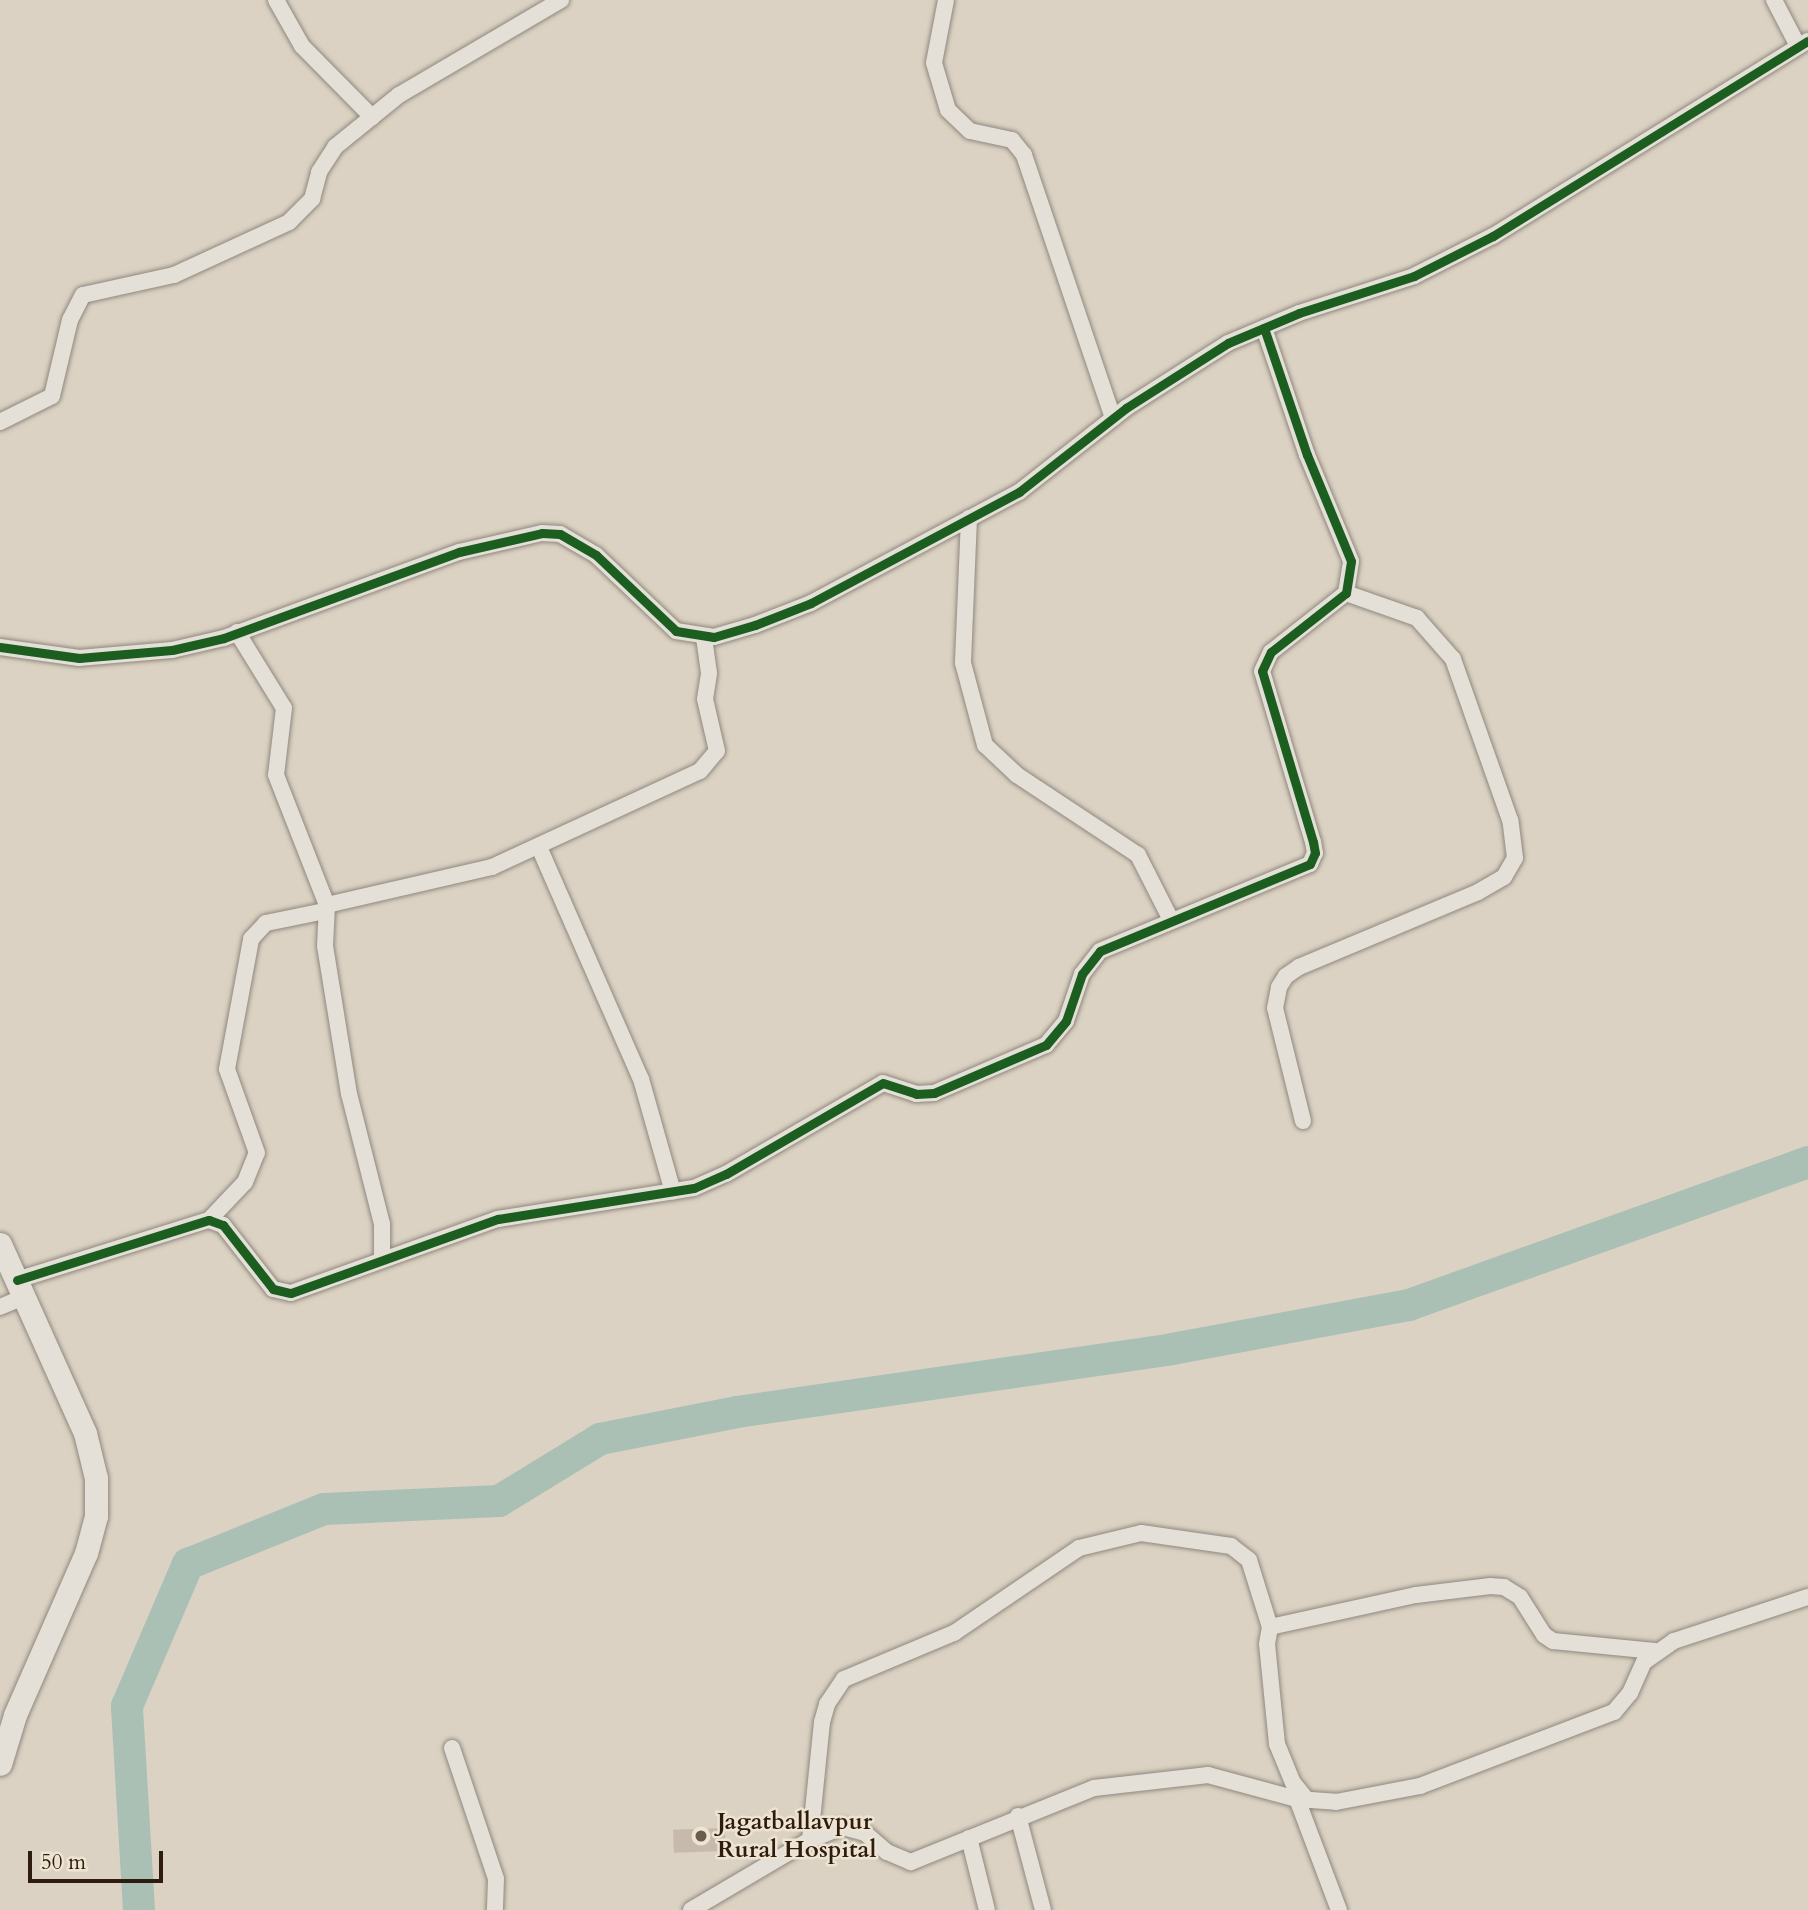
<!DOCTYPE html>
<style>
body{margin:0}
#map{position:relative;width:1808px;height:1910px;overflow:hidden;background:#dbd2c3;font-family:Cardo,serif}
div>[style]{position:absolute}
[style*='--x']{left:calc(var(--x)*1px);top:calc(var(--y)*1px);width:calc(var(--w)*1px);rotate:calc(var(--a)*1deg)}
.river>*{height:32px;margin:-16px;padding:0 16px;transform-origin:16px;border-radius:16px;background:#abc0b4}
.building>*{inset:0;background:#c8b9ad;transform-origin:0 0}
.roads{filter:drop-shadow(0 0 2px #8f887e) drop-shadow(0 0 2px #8f887e)}
.street>*{height:16px;margin:-8px;padding:0 8px;transform-origin:8px;border-radius:8px;background:#e4dfd7}
.secondary>*{height:23px;margin:-11.5px;padding:0 11.5px;transform-origin:11.5px;border-radius:11.5px;background:#e4dfd7}
.cycleway>*{height:9px;margin:-4.5px;padding:0 4.5px;transform-origin:4.5px;border-radius:4.5px;background:#1b5e20}
.dots>*{width:19px;height:19px;translate:-50% -50%;box-sizing:border-box;border:4px solid #eee4d2;border-radius:50%}
span{translate:-50% -50%;white-space:nowrap;text-align:center;line-height:1.15;-webkit-text-stroke:5px #eee4d2;paint-order:stroke}
.poi-label{font-size:24px;color:#2f1c10;font-weight:700}
.left{translate:0 -50%;text-align:left}
.scale{position:absolute;left:28px;top:1851px;width:135px;height:32px;box-sizing:border-box;border:4px solid #2f1c10;border-top:0;padding-left:9px;font-size:21px;line-height:24px;white-space:nowrap;color:#2f1c10;-webkit-text-stroke:5px #eee4d2;paint-order:stroke}
</style>
<div id="map">
<div class="river">
<i style="--x:139;--y:1910;--w:204;--a:-93.4"></i>
<i style="--x:127;--y:1706;--w:155;--a:-66.8"></i>
<i style="--x:188;--y:1564;--w:147;--a:-22"></i>
<i style="--x:324;--y:1509;--w:175;--a:-2.6"></i>
<i style="--x:499;--y:1501;--w:119;--a:-31.5"></i>
<i style="--x:600;--y:1439;--w:140;--a:-11.1"></i>
<i style="--x:737;--y:1412;--w:440;--a:-8.2"></i>
<i style="--x:1172;--y:1349;--w:241;--a:-10.5"></i>
<i style="--x:1409;--y:1305;--w:424;--a:-19.7"></i>
</div>
<div class="building">
<i style="left:725px;top:1828px;width:23px;height:52px;rotate:88deg"></i>
</div>
<div class="roads">
<div class="street">
<i style="--x:276;--y:0;--w:53;--a:60.5"></i>
<i style="--x:302;--y:46;--w:100;--a:45.4"></i>
<i style="--x:946;--y:0;--w:64;--a:100.8"></i>
<i style="--x:934;--y:63;--w:49;--a:73.4"></i>
<i style="--x:948;--y:110;--w:30;--a:44"></i>
<i style="--x:970;--y:131;--w:43;--a:12.1"></i>
<i style="--x:1012;--y:140;--w:19;--a:51"></i>
<i style="--x:1024;--y:155;--w:278;--a:71.3"></i>
<i style="--x:1774;--y:0;--w:52;--a:62.4"></i>
<i style="--x:0;--y:422;--w:58;--a:-26.6"></i>
<i style="--x:52;--y:396;--w:78;--a:-76.7"></i>
<i style="--x:70;--y:320;--w:28;--a:-63"></i>
<i style="--x:83;--y:295;--w:93;--a:-12.4"></i>
<i style="--x:174;--y:275;--w:127;--a:-24.7"></i>
<i style="--x:289;--y:222;--w:33;--a:-45"></i>
<i style="--x:312;--y:199;--w:28;--a:-75"></i>
<i style="--x:319;--y:172;--w:30;--a:-57"></i>
<i style="--x:335;--y:147;--w:82;--a:-39.1"></i>
<i style="--x:399;--y:95;--w:188;--a:-30.4"></i>
<i style="--x:969;--y:518;--w:145;--a:92.4"></i>
<i style="--x:963;--y:663;--w:85;--a:75"></i>
<i style="--x:985;--y:745;--w:44;--a:43.2"></i>
<i style="--x:1017;--y:775;--w:145;--a:33.5"></i>
<i style="--x:1138;--y:855;--w:73;--a:63.1"></i>
<i style="--x:237;--y:632;--w:89;--a:58.3"></i>
<i style="--x:284;--y:708;--w:67;--a:96.8"></i>
<i style="--x:276;--y:775;--w:140;--a:68.6"></i>
<i style="--x:0;--y:647;--w:80;--a:7.9"></i>
<i style="--x:79;--y:658;--w:93;--a:-4.9"></i>
<i style="--x:172;--y:650;--w:53;--a:-13"></i>
<i style="--x:224;--y:638;--w:250;--a:-20.1"></i>
<i style="--x:459;--y:552;--w:85;--a:-12.9"></i>
<i style="--x:542;--y:533;--w:18;--a:3"></i>
<i style="--x:560;--y:534;--w:42;--a:30.3"></i>
<i style="--x:596;--y:555;--w:110;--a:43.5"></i>
<i style="--x:676;--y:631;--w:38;--a:9"></i>
<i style="--x:714;--y:637;--w:43;--a:-16.3"></i>
<i style="--x:755;--y:625;--w:60;--a:-21.4"></i>
<i style="--x:811;--y:603;--w:236;--a:-28.1"></i>
<i style="--x:1019;--y:492;--w:136;--a:-38.1"></i>
<i style="--x:1126;--y:408;--w:121;--a:-32.5"></i>
<i style="--x:1228;--y:343;--w:77;--a:-22.9"></i>
<i style="--x:1299;--y:313;--w:121;--a:-17.8"></i>
<i style="--x:1414;--y:276;--w:89;--a:-26.9"></i>
<i style="--x:1493;--y:236;--w:370;--a:-31.8"></i>
<i style="--x:539;--y:847;--w:253;--a:66.3"></i>
<i style="--x:641;--y:1079;--w:117;--a:74.2"></i>
<i style="--x:1303;--y:1121;--w:116;--a:-103.9"></i>
<i style="--x:1275;--y:1008;--w:21;--a:-79"></i>
<i style="--x:1279;--y:987;--w:13;--a:-58"></i>
<i style="--x:1286;--y:976;--w:16;--a:-35"></i>
<i style="--x:1299;--y:967;--w:194;--a:-22.7"></i>
<i style="--x:1478;--y:892;--w:30;--a:-30"></i>
<i style="--x:1504;--y:877;--w:22;--a:-60"></i>
<i style="--x:1515;--y:858;--w:38;--a:-97"></i>
<i style="--x:1510;--y:820;--w:171;--a:-109.5"></i>
<i style="--x:1453;--y:659;--w:55;--a:-131.3"></i>
<i style="--x:1417;--y:618;--w:75;--a:-160.6"></i>
<i style="--x:209;--y:1220;--w:52;--a:-46.5"></i>
<i style="--x:245;--y:1182;--w:31;--a:-68"></i>
<i style="--x:257;--y:1153;--w:89;--a:-109.7"></i>
<i style="--x:227;--y:1069;--w:132;--a:-79.5"></i>
<i style="--x:251;--y:939;--w:22;--a:-47"></i>
<i style="--x:266;--y:923;--w:60;--a:-11.5"></i>
<i style="--x:382;--y:1259;--w:35;--a:-90"></i>
<i style="--x:382;--y:1224;--w:134;--a:-104.2"></i>
<i style="--x:349;--y:1094;--w:150;--a:-99.2"></i>
<i style="--x:325;--y:946;--w:41;--a:-87.2"></i>
<i style="--x:327;--y:905;--w:169;--a:-13"></i>
<i style="--x:492;--y:867;--w:229;--a:-24.8"></i>
<i style="--x:700;--y:771;--w:26;--a:-50"></i>
<i style="--x:717;--y:751;--w:53;--a:-103"></i>
<i style="--x:705;--y:699;--w:26;--a:-81"></i>
<i style="--x:709;--y:673;--w:35;--a:-98"></i>
<i style="--x:17;--y:1280;--w:201;--a:-17.4"></i>
<i style="--x:209;--y:1220;--w:15;--a:20"></i>
<i style="--x:223;--y:1225;--w:81;--a:52"></i>
<i style="--x:273;--y:1289;--w:18;--a:13"></i>
<i style="--x:291;--y:1293;--w:220;--a:-19.7"></i>
<i style="--x:498;--y:1219;--w:198;--a:-9"></i>
<i style="--x:694;--y:1188;--w:35;--a:-24"></i>
<i style="--x:726;--y:1174;--w:181;--a:-30.1"></i>
<i style="--x:883;--y:1083;--w:35;--a:18"></i>
<i style="--x:916;--y:1094;--w:18;--a:-3"></i>
<i style="--x:934;--y:1093;--w:122;--a:-23.2"></i>
<i style="--x:1046;--y:1045;--w:31;--a:-50"></i>
<i style="--x:1066;--y:1021;--w:50;--a:-71.2"></i>
<i style="--x:1082;--y:974;--w:29;--a:-52"></i>
<i style="--x:1100;--y:951;--w:227;--a:-22.5"></i>
<i style="--x:1310;--y:864;--w:12;--a:-66"></i>
<i style="--x:1315;--y:853;--w:11;--a:-100"></i>
<i style="--x:1313;--y:842;--w:178;--a:-106.6"></i>
<i style="--x:1262;--y:671;--w:21;--a:-65"></i>
<i style="--x:1271;--y:652;--w:95;--a:-38.2"></i>
<i style="--x:1346;--y:593;--w:32;--a:-81"></i>
<i style="--x:1351;--y:561;--w:115;--a:-112.5"></i>
<i style="--x:1307;--y:455;--w:134;--a:-108.7"></i>
<i style="--x:0;--y:1307;--w:26;--a:-23"></i>
<i style="--x:452;--y:1748;--w:138;--a:71.4"></i>
<i style="--x:496;--y:1879;--w:31;--a:92"></i>
<i style="--x:1297;--y:1799;--w:119;--a:69.3"></i>
<i style="--x:1307;--y:1800;--w:22;--a:-129"></i>
<i style="--x:1293;--y:1783;--w:42;--a:-112.3"></i>
<i style="--x:1277;--y:1744;--w:100;--a:-95.7"></i>
<i style="--x:1267;--y:1644;--w:17;--a:-80"></i>
<i style="--x:1270;--y:1627;--w:149;--a:-12.4"></i>
<i style="--x:1416;--y:1595;--w:75;--a:-6.9"></i>
<i style="--x:1490;--y:1586;--w:14;--a:4"></i>
<i style="--x:1504;--y:1587;--w:19;--a:32"></i>
<i style="--x:1520;--y:1597;--w:45;--a:57.7"></i>
<i style="--x:1544;--y:1635;--w:11;--a:34"></i>
<i style="--x:1553;--y:1641;--w:102;--a:5.6"></i>
<i style="--x:1018;--y:1816;--w:97;--a:75.1"></i>
<i style="--x:969;--y:1838;--w:74;--a:76"></i>
<i style="--x:810;--y:1840;--w:119;--a:-84.2"></i>
<i style="--x:822;--y:1722;--w:19;--a:-74"></i>
<i style="--x:827;--y:1704;--w:30;--a:-56"></i>
<i style="--x:844;--y:1679;--w:119;--a:-22.7"></i>
<i style="--x:954;--y:1633;--w:151;--a:-34.2"></i>
<i style="--x:1079;--y:1548;--w:64;--a:-13.6"></i>
<i style="--x:1141;--y:1533;--w:91;--a:8.2"></i>
<i style="--x:1231;--y:1546;--w:23;--a:38"></i>
<i style="--x:1249;--y:1560;--w:70;--a:72.6"></i>
<i style="--x:691;--y:1910;--w:138;--a:-30.5"></i>
<i style="--x:810;--y:1840;--w:35;--a:-22"></i>
<i style="--x:843;--y:1827;--w:23;--a:15"></i>
<i style="--x:865;--y:1833;--w:29;--a:41"></i>
<i style="--x:887;--y:1852;--w:26;--a:23"></i>
<i style="--x:911;--y:1862;--w:197;--a:-22"></i>
<i style="--x:1094;--y:1788;--w:115;--a:-6.5"></i>
<i style="--x:1208;--y:1775;--w:92;--a:15.1"></i>
<i style="--x:1297;--y:1799;--w:39;--a:4"></i>
<i style="--x:1336;--y:1802;--w:86;--a:-10.8"></i>
<i style="--x:1420;--y:1786;--w:208;--a:-20.9"></i>
<i style="--x:1614;--y:1712;--w:25;--a:-50"></i>
<i style="--x:1630;--y:1693;--w:34;--a:-66"></i>
<i style="--x:1644;--y:1662;--w:37;--a:-35"></i>
<i style="--x:1674;--y:1641;--w:141;--a:-18.2"></i>
</div>
<div class="secondary">
<i style="--x:0;--y:1244;--w:207;--a:65.8"></i>
<i style="--x:85;--y:1433;--w:46;--a:76.3"></i>
<i style="--x:96;--y:1478;--w:38;--a:90"></i>
<i style="--x:96;--y:1516;--w:38;--a:105"></i>
<i style="--x:86;--y:1553;--w:177;--a:113.7"></i>
<i style="--x:15;--y:1715;--w:51;--a:107"></i>
</div>
</div>
<div class="cycleway">
<i style="--x:0;--y:647;--w:80;--a:7.9"></i>
<i style="--x:79;--y:658;--w:93;--a:-4.9"></i>
<i style="--x:172;--y:650;--w:53;--a:-13"></i>
<i style="--x:224;--y:638;--w:250;--a:-20.1"></i>
<i style="--x:459;--y:552;--w:85;--a:-12.9"></i>
<i style="--x:542;--y:533;--w:18;--a:3"></i>
<i style="--x:560;--y:534;--w:42;--a:30.3"></i>
<i style="--x:596;--y:555;--w:110;--a:43.5"></i>
<i style="--x:676;--y:631;--w:38;--a:9"></i>
<i style="--x:714;--y:637;--w:43;--a:-16.3"></i>
<i style="--x:755;--y:625;--w:60;--a:-21.4"></i>
<i style="--x:811;--y:603;--w:236;--a:-28.1"></i>
<i style="--x:1019;--y:492;--w:136;--a:-38.1"></i>
<i style="--x:1126;--y:408;--w:121;--a:-32.5"></i>
<i style="--x:1228;--y:343;--w:77;--a:-22.9"></i>
<i style="--x:1299;--y:313;--w:121;--a:-17.8"></i>
<i style="--x:1414;--y:276;--w:89;--a:-26.9"></i>
<i style="--x:1493;--y:236;--w:370;--a:-31.8"></i>
<i style="--x:17;--y:1280;--w:201;--a:-17.4"></i>
<i style="--x:209;--y:1220;--w:15;--a:20"></i>
<i style="--x:223;--y:1225;--w:81;--a:52"></i>
<i style="--x:273;--y:1289;--w:18;--a:13"></i>
<i style="--x:291;--y:1293;--w:220;--a:-19.7"></i>
<i style="--x:498;--y:1219;--w:198;--a:-9"></i>
<i style="--x:694;--y:1188;--w:35;--a:-24"></i>
<i style="--x:726;--y:1174;--w:181;--a:-30.1"></i>
<i style="--x:883;--y:1083;--w:35;--a:18"></i>
<i style="--x:916;--y:1094;--w:18;--a:-3"></i>
<i style="--x:934;--y:1093;--w:122;--a:-23.2"></i>
<i style="--x:1046;--y:1045;--w:31;--a:-50"></i>
<i style="--x:1066;--y:1021;--w:50;--a:-71.2"></i>
<i style="--x:1082;--y:974;--w:29;--a:-52"></i>
<i style="--x:1100;--y:951;--w:227;--a:-22.5"></i>
<i style="--x:1310;--y:864;--w:12;--a:-66"></i>
<i style="--x:1315;--y:853;--w:11;--a:-100"></i>
<i style="--x:1313;--y:842;--w:178;--a:-106.6"></i>
<i style="--x:1262;--y:671;--w:21;--a:-65"></i>
<i style="--x:1271;--y:652;--w:95;--a:-38.2"></i>
<i style="--x:1346;--y:593;--w:32;--a:-81"></i>
<i style="--x:1351;--y:561;--w:115;--a:-112.5"></i>
<i style="--x:1307;--y:455;--w:134;--a:-108.7"></i>
</div>
<div class="dots">
<i style="left:701px;top:1836px;background:#6b5c4f"></i>
</div>
<div class="poi-label">
<span class="left" style="left:717px;top:1836px">Jagatballavpur<br>Rural Hospital</span>
</div>
<div class="scale">50 m</div>
</div>
